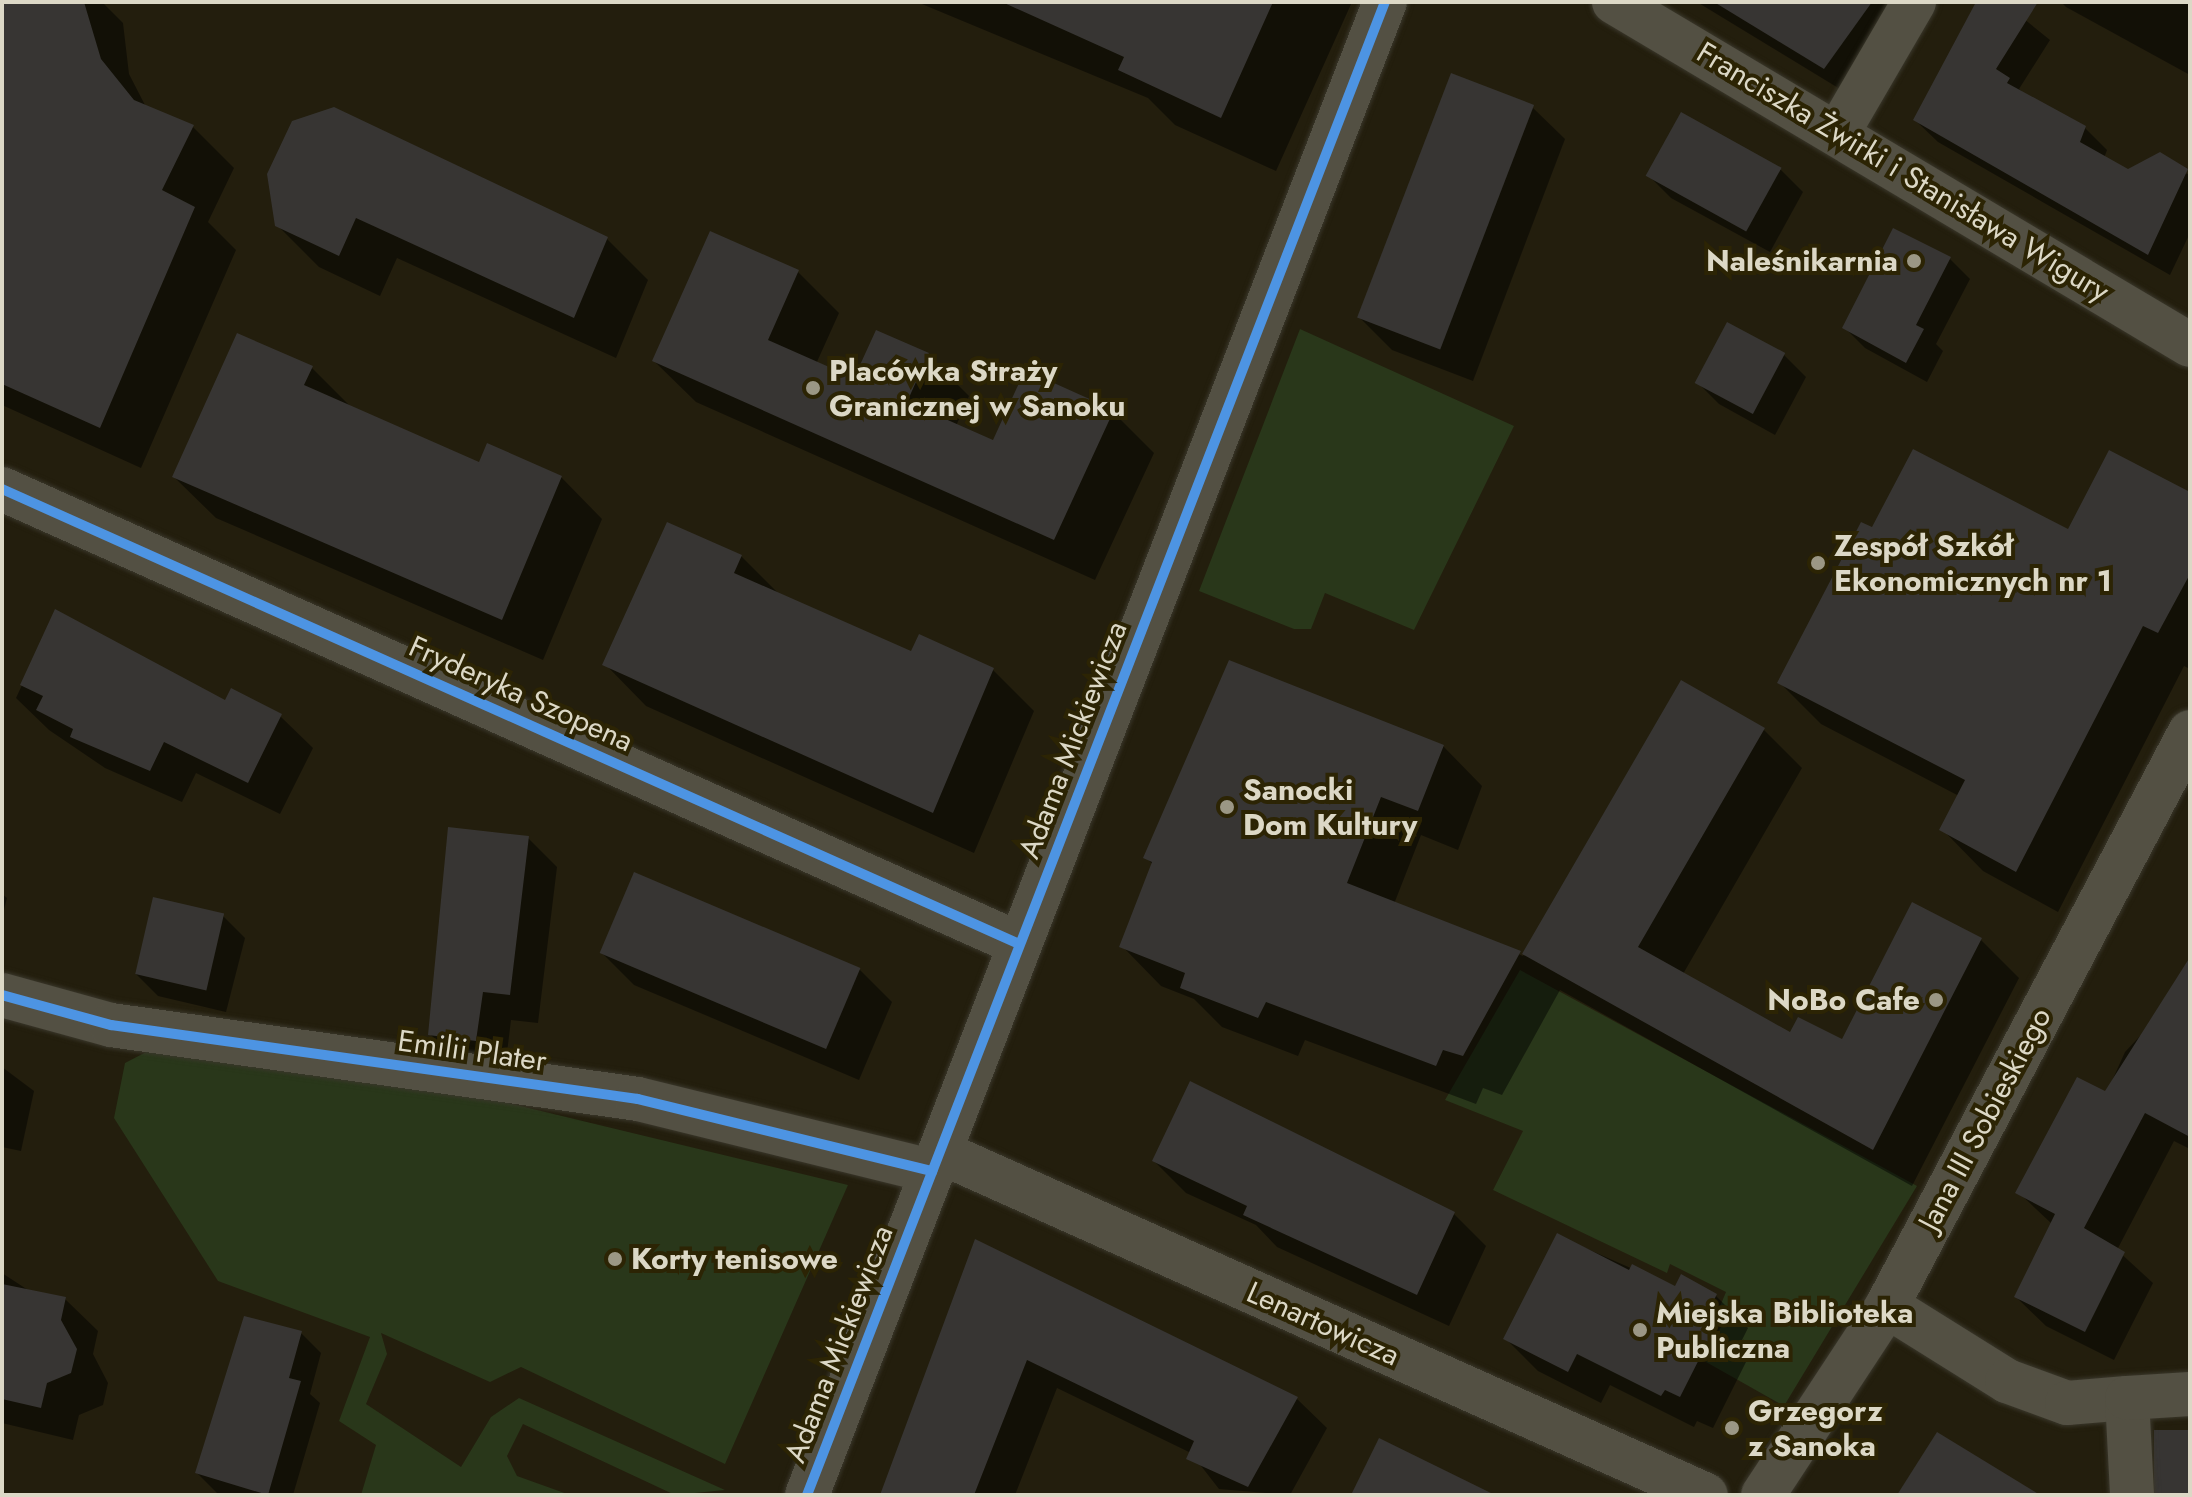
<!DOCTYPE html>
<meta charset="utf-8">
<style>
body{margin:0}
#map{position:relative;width:2192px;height:1497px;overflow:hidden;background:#231e0d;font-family:Jost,sans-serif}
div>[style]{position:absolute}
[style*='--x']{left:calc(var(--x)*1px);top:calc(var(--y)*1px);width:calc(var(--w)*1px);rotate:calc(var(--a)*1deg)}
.green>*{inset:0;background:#29371a}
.shadow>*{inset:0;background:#0007}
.building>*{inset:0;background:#373533;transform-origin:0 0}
.roads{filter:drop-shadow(0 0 2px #3a372b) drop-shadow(0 0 2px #3a372b)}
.minor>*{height:44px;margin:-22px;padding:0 22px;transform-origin:22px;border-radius:22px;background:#535043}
.tertiary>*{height:44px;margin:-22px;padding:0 22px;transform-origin:22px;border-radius:22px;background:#535043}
.cycleway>*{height:10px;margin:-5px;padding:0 5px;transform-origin:5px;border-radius:5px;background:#4d94e3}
.dots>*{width:22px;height:22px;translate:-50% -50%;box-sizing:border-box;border:4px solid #2c2404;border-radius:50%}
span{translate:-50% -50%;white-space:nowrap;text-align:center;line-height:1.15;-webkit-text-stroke:8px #2c2404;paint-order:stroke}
.street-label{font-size:30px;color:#dcd8c6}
.poi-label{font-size:30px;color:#dcd8c6;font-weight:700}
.right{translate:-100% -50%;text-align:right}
.left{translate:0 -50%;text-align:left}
.frame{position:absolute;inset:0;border:4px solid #dcd8c6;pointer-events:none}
</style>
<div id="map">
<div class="green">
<i style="clip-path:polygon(1300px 329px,1514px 426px,1414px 630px,1325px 593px,1311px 629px,1294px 629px,1199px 591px)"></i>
<i style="clip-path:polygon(1520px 970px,1917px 1186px,1784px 1406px,1706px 1362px,1725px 1317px,1718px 1311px,1726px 1292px,1670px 1264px,1667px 1273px,1493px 1190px,1523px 1131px,1445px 1100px)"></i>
<i style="clip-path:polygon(154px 1048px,438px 1086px,848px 1185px,725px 1464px,521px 1367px,490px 1382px,381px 1333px,387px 1354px,366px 1404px,461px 1467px,491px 1417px,519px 1398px,725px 1490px,675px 1495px,523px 1424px,507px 1456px,517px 1476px,570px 1495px,361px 1495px,376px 1445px,339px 1421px,370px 1337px,218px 1281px,114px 1118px,125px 1063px)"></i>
</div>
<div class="shadow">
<i style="clip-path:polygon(2px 2px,102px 2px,123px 23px,129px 74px,146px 107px,193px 127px,234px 168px,208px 222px,236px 250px,141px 468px,2px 405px)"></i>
<i style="clip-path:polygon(917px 2px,1352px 2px,1276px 171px,1175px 125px,1148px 98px)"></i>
<i style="clip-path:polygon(1697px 2px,1927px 2px,1858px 100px)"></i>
<i style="clip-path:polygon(1979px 2px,2003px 2px,2050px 40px,2019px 89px,2026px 96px,2085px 128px,2107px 150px,2104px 158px,2128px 171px,2190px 174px,2190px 233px,2170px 275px,1938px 142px,1915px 120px)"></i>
<i style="clip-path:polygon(2061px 2px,2190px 2px,2190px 75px,2066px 7px)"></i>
<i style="clip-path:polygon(1532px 107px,1565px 139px,1473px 381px,1392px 350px,1360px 318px)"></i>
<i style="clip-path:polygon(1781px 170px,1803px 192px,1770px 252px,1671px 198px,1649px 176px)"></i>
<i style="clip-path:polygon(269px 174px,607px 239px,648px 280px,616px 358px,397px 258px,380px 296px,319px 267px,277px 225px)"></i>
<i style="clip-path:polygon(1950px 259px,1970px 279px,1936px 344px,1943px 351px,1927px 382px,1865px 348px,1845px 328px)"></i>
<i style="clip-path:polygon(798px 272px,839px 313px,816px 364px,855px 381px,928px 355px,969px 396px,956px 426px,994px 442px,1112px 411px,1154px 453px,1095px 580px,696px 402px,654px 361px)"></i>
<i style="clip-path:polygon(1728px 325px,1784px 355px,1806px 377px,1775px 435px,1719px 404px,1697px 382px)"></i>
<i style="clip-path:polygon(312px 368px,353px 409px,480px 465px,561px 477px,602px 519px,543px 660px,216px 518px,174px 477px)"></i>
<i style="clip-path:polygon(2190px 494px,2190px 669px,2184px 666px,2058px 912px,1983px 871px,1942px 829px,1959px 796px,1821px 724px,1780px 683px,1873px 530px,2069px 532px)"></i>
<i style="clip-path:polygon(741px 556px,780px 595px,912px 653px,993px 670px,1034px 711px,974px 853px,646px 706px,605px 664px)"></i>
<i style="clip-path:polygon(56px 612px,226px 703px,280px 716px,313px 748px,280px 814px,196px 773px,182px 802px,105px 768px,49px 730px,16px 698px)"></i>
<i style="clip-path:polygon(1682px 682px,1764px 730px,1802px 768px,1683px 974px,1791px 1034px,1843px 1042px,1981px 940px,2019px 978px,1912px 1186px,1560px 990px,1502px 1095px,1483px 1088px,1476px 1104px,1305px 1040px,1298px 1056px,1222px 1027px,1194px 999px,1161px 986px,1122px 946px,1153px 865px,1146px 857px,1443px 746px,1482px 786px,1458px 850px,1421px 835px,1394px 904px,1523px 956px)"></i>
<i style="clip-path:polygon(528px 838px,557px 867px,538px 1023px,511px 1020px,505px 1069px,459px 1063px,430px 1034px)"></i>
<i style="clip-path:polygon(2px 894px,7px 898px,2px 917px)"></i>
<i style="clip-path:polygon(223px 916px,245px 938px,226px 1012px,158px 996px,136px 974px)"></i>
<i style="clip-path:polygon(601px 952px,860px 970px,892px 1002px,859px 1080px,634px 985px)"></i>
<i style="clip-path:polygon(2190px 962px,2190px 1149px,2174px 1141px,2117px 1250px,2153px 1283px,2114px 1360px,2046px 1326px,2016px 1297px,2052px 1224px,2018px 1192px,2106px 1094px,2125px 1052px,2140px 1036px,2147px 1039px)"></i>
<i style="clip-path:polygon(2px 1067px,34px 1091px,21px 1151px,2px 1147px)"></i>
<i style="clip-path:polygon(1191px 1084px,1454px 1214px,1486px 1246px,1449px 1326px,1277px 1247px,1256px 1225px,1186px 1193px,1154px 1161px)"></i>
<i style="clip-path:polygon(1558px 1236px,1676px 1288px,1716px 1296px,1748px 1328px,1740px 1344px,1750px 1354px,1713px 1428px,1697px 1421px,1694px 1427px,1610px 1385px,1601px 1403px,1538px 1371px,1506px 1339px)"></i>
<i style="clip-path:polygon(977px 1242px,1297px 1399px,1327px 1428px,1290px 1495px,1219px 1489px,1191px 1453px,1057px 1388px,1015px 1495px,881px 1495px)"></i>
<i style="clip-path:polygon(2px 1273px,31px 1292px,65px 1299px,98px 1331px,93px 1354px,108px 1383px,103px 1405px,79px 1415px,73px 1440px,2px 1423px)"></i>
<i style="clip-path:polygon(301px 1333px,321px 1353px,310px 1394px,320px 1403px,293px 1495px,217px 1493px,197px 1473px)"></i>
</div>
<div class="building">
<i style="clip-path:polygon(2px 2px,84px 2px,101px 59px,134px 100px,194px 125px,162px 190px,195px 207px,100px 428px,2px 384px)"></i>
<i style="clip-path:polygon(1002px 2px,1273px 2px,1221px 118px,1118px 70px,1124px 57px)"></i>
<i style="clip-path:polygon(1714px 2px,1872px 2px,1824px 69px)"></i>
<i style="clip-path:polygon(1976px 2px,2038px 2px,1996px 69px,2010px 78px,2007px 83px,2086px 126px,2080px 142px,2128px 169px,2160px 152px,2188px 169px,2148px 255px,1913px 120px)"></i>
<i style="left:1451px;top:73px;width:89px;height:262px;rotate:21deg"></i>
<i style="clip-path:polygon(334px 107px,608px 237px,574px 318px,356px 218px,339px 256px,275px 226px,267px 174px,292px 121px)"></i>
<i style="left:1681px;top:112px;width:115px;height:73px;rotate:29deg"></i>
<i style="clip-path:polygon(1893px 228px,1951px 257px,1916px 325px,1924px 329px,1906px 363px,1842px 328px)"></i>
<i style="clip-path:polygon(710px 231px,799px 270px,768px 340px,854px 378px,876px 330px,929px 353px,907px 402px,993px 440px,1025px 370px,1114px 410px,1054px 540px,652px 361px)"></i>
<i style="left:1727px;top:322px;width:66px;height:69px;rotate:28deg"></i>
<i style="clip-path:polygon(237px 333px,313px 366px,304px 385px,479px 462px,487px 443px,562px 476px,502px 620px,172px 477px)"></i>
<i style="clip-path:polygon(1913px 449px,2068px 529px,2109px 450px,2190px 492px,2190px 574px,2158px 633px,2143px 626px,2016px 872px,1939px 830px,1965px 780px,1777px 683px,1861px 522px,1872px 527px)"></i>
<i style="clip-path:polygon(667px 522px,742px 555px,734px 573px,911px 651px,919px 634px,994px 668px,933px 813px,602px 665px)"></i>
<i style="clip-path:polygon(55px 609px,225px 700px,231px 688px,282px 714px,248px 783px,164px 742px,150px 771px,70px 737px,73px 729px,36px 710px,43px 696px,20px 685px)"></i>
<i style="clip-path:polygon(1229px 660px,1444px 745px,1418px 811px,1381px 797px,1347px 883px,1521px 951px,1463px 1056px,1443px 1050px,1436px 1066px,1266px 1002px,1258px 1018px,1180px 988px,1185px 973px,1119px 947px,1152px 862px,1143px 858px)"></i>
<i style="clip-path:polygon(1681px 680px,1765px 728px,1638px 947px,1790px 1032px,1798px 1017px,1842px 1039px,1912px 902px,1982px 938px,1873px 1150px,1522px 954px)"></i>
<i style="clip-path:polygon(448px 827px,529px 836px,510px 995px,483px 992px,476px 1041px,428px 1035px)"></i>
<i style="left:634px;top:872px;width:246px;height:88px;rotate:23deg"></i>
<i style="left:153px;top:897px;width:73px;height:79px;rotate:13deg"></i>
<i style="clip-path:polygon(2190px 957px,2190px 1137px,2145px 1113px,2084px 1228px,2125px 1252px,2085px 1332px,2014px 1297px,2055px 1214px,2015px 1193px,2077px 1077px,2105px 1091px)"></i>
<i style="clip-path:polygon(1190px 1081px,1455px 1212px,1417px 1295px,1243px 1215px,1247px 1206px,1152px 1161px)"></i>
<i style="clip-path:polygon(1557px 1233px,1629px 1270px,1632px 1264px,1675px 1286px,1681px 1274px,1717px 1294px,1707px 1314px,1719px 1320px,1680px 1397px,1665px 1390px,1661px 1396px,1577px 1354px,1568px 1372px,1503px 1339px)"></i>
<i style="clip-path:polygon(975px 1239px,1298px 1397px,1248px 1487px,1186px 1459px,1194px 1441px,1027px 1360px,974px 1495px,880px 1495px)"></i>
<i style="clip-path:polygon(2px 1284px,66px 1297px,61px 1320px,77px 1349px,71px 1373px,47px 1383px,41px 1408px,2px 1399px)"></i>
<i style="clip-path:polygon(244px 1316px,302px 1331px,289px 1378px,301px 1381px,268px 1495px,195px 1473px)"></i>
<i style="left:2190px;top:1430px;width:65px;height:36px;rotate:90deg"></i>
<i style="clip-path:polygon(1937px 1432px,2040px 1495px,1897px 1495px)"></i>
<i style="clip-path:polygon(1379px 1438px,1495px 1495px,1351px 1495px)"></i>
</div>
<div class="roads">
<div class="minor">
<i style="--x:1614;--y:2;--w:670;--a:30.77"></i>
<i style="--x:1839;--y:131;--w:149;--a:-59.8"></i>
<i style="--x:2;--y:489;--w:1114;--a:24.1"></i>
<i style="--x:2;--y:995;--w:113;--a:15.4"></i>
<i style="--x:111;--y:1025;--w:532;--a:7.99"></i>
<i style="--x:638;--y:1099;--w:303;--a:13.8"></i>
<i style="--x:940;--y:1152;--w:839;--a:24.12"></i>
<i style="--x:1887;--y:1306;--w:142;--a:32"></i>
<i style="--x:2007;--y:1381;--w:64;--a:20.1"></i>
<i style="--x:2067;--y:1403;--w:60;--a:-4.8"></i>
<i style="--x:2127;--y:1398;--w:97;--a:87"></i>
<i style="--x:2127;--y:1398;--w:63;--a:-3.6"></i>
<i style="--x:1763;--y:1495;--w:226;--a:-56.7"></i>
<i style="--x:1887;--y:1306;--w:649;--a:-62.17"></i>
</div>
<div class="tertiary">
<i style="--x:807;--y:1495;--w:1601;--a:-68.84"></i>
</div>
</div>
<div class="cycleway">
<i style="--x:2;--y:489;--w:1114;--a:24.1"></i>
<i style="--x:2;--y:995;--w:113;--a:15.4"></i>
<i style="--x:111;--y:1025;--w:532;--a:7.99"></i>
<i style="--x:638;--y:1099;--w:303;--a:13.8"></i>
<i style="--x:807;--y:1495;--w:1601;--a:-68.84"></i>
</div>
<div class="dots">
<i style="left:1914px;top:261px;background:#9b9785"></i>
<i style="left:813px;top:388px;background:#9b9785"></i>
<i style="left:1818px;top:563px;background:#9b9785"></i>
<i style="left:1227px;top:807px;background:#9b9785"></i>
<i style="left:1936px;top:1000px;background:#9b9785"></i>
<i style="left:615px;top:1259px;background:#9b9785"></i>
<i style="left:1640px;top:1330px;background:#9b9785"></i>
<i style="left:1732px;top:1428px;background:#9b9785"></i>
</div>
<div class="street-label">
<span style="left:1903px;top:172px;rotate:31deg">Franciszka Żwirki i Stanisława Wigury</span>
<span style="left:521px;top:694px;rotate:24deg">Fryderyka Szopena</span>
<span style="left:1073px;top:740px;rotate:-69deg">Adama Mickiewicza</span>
<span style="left:472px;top:1051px;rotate:8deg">Emilii Plater</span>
<span style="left:1985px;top:1119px;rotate:-62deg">Jana III Sobieskiego</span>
<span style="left:1323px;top:1324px;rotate:24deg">Lenartowicza</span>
<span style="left:839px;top:1344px;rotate:-69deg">Adama Mickiewicza</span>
</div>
<div class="poi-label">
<span class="right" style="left:1898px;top:261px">Naleśnikarnia</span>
<span class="left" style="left:829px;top:388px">Placówka Straży<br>Granicznej w Sanoku</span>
<span class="left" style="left:1834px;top:563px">Zespół Szkół<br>Ekonomicznych nr 1</span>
<span class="left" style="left:1243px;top:807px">Sanocki<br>Dom Kultury</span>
<span class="right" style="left:1920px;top:1000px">NoBo Cafe</span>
<span class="left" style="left:631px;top:1259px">Korty tenisowe</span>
<span class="left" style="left:1656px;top:1330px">Miejska Biblioteka<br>Publiczna</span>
<span class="left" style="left:1748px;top:1428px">Grzegorz<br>z Sanoka</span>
</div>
<div class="frame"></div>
</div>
